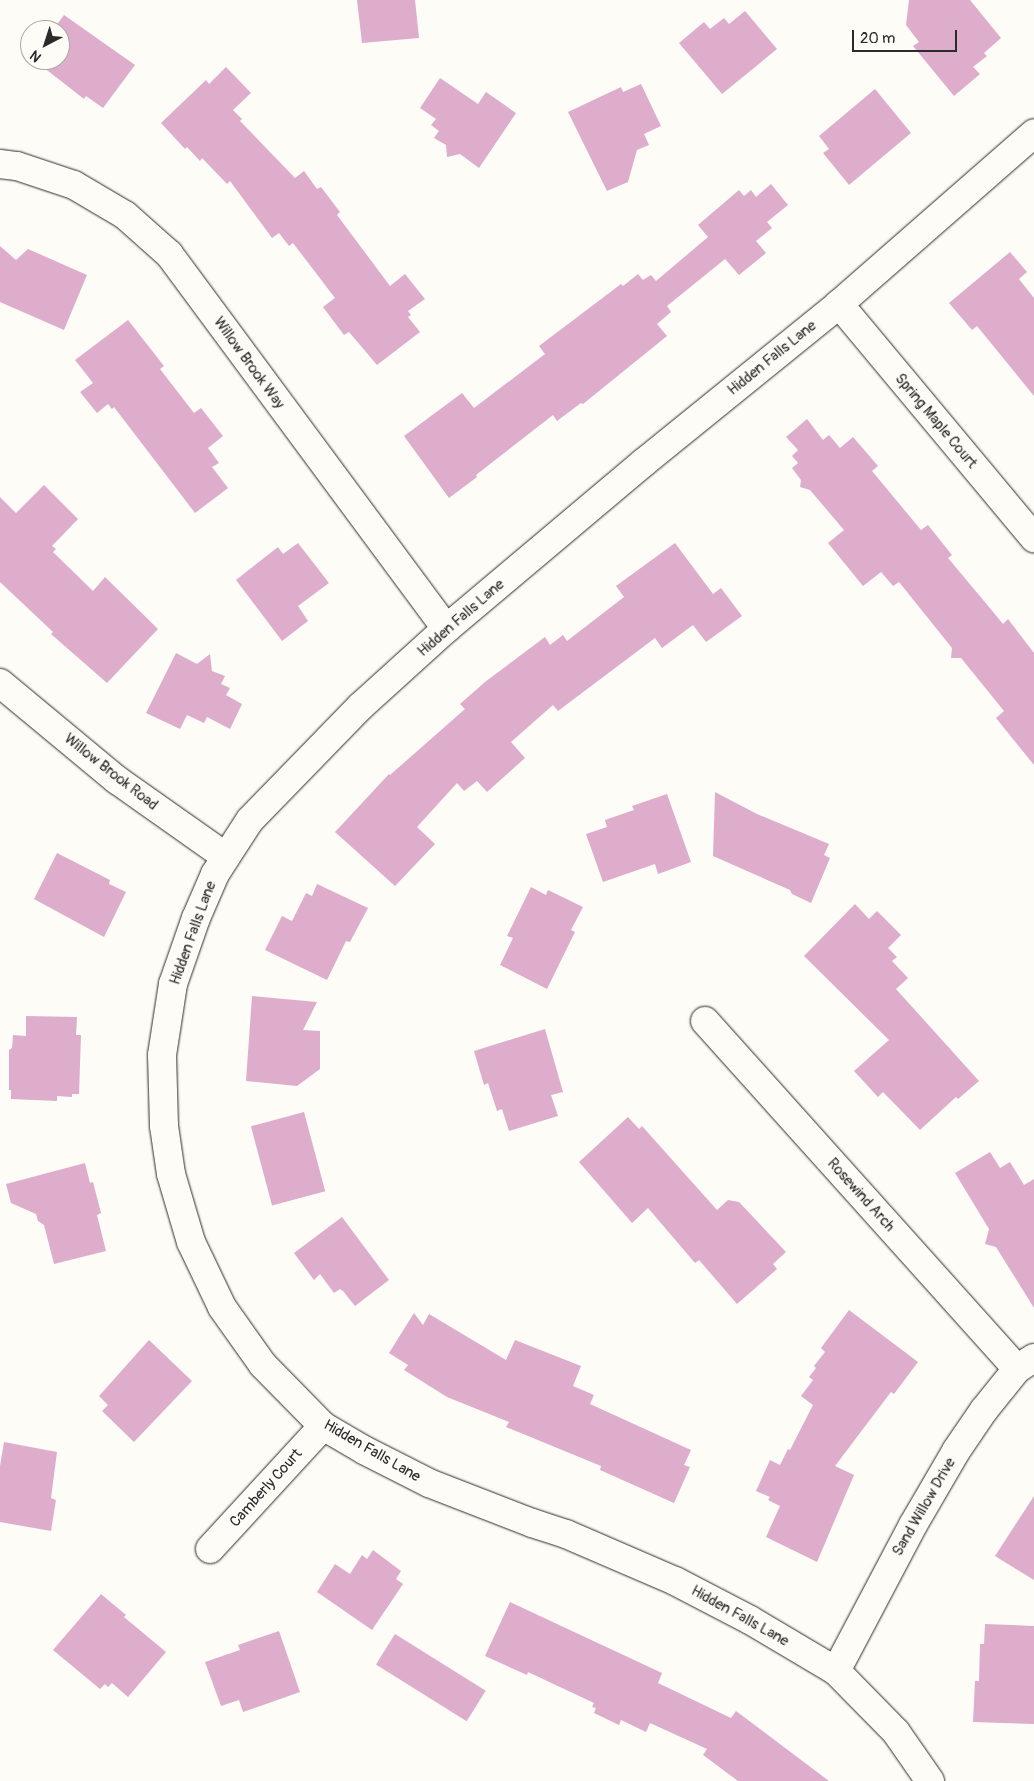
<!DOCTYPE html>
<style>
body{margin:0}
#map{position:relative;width:1034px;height:1781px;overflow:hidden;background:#fdfcf7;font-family:Pangolin,sans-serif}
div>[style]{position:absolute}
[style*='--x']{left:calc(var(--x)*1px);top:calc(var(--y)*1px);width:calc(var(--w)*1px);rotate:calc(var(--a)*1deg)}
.building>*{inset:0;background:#deadcc;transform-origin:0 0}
.roads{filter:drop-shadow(0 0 1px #2b2b2b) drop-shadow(0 0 1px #2b2b2b)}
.minor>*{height:28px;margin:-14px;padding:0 14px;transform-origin:14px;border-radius:14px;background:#fdfcf7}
span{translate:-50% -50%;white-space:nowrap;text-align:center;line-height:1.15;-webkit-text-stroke:4.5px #fdfcf7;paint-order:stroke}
.street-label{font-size:15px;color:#2b2b2b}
.north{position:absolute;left:20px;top:20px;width:50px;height:50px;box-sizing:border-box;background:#fdfcf7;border:1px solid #a9a8a5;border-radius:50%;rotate:220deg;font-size:14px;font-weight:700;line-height:20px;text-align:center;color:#2b2b2b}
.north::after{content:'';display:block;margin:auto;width:18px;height:22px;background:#2b2b2b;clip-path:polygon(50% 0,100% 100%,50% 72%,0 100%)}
.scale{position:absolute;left:852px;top:30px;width:105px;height:22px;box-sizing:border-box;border:2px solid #2b2b2b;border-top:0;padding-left:6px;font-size:15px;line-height:18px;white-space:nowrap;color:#2b2b2b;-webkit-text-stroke:4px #fdfcf7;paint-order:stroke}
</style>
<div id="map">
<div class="building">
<i style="clip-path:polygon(357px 0,415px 0,419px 38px,362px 43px)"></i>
<i style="clip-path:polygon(909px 0,970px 0,1001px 38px,984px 53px,987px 56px,973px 67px,980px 74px,954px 96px,913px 46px,919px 42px,906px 25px)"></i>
<i style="clip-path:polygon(745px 11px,777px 49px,722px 94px,679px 43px,704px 22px,710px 29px,724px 18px,729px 24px)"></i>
<i style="clip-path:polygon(64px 15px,135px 65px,103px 108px,86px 96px,84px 99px,34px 60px,60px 60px,60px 30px,53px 30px)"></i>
<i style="clip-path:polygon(226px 67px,251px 93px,233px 110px,242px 119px,240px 121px,295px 178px,304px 171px,317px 189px,321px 187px,340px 212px,337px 215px,390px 286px,405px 274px,425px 299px,408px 311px,411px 315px,408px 317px,420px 332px,377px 365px,349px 332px,344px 335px,323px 307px,335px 298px,293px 243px,289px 246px,279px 233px,272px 238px,230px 181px,227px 184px,202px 158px,200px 161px,187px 147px,185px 149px,161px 123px,206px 80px,209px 84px)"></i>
<i style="clip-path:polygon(440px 78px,478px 104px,486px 92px,516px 113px,479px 168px,460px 154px,447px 157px,446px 145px,434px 138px,439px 131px,431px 125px,436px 119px,420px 108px)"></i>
<i style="clip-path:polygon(641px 84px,661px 126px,644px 134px,649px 145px,637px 150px,628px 182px,607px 191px,568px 112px,621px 87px,623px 92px)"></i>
<i style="clip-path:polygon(875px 89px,911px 133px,849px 185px,823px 153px,829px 149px,819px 136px)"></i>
<i style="clip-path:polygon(771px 184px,788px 205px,767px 222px,772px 228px,756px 241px,766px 253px,739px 275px,725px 259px,667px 306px,671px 312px,657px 324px,667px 336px,583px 404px,581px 403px,557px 421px,553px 415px,476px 475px,477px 477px,449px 498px,404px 436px,462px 393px,474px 408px,545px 354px,539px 346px,621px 284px,623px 286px,638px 274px,643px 280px,651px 275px,656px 281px,708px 237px,698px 225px,739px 190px,744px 196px,751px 190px,756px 197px)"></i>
<i style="clip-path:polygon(0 246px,16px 260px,28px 249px,87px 275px,64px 330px,0 302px)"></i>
<i style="clip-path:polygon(1010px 252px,1027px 272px,1019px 279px,1034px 298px,1034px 396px,977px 326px,972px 330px,949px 303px)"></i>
<i style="clip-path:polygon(128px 320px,164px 366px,160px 369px,194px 413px,201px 408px,223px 436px,208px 448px,219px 463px,212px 467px,228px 488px,195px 513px,114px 407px,112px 409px,108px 404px,97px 413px,80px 392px,93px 383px,75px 360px)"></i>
<i style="clip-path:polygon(807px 419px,823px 440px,829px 435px,840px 448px,853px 437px,878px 466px,872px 471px,921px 530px,928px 525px,952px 555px,948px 558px,989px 607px,1003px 624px,1008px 619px,1034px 653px,1034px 765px,996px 718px,1004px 711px,961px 658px,951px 658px,952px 648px,899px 582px,893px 586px,881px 572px,863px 586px,828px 543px,844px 530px,810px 490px,800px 487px,801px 480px,792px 468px,798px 463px,792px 456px,798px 450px,786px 437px)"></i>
<i style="clip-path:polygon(44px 485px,78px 519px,52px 546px,56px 549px,53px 552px,93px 591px,105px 577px,158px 629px,107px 683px,51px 634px,53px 632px,0 582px,0 497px,16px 513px)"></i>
<i style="clip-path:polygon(298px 543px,329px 583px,298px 606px,308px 621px,282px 641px,236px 580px,278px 547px,283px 554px)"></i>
<i style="clip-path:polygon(675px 543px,713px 594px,721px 588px,742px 616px,706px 642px,693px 625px,662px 648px,655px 638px,558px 711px,553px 705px,511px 742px,525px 758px,487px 792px,477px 781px,464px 791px,457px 783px,417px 827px,435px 844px,395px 886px,335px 832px,389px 774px,390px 775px,465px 709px,460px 704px,485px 682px,545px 637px,550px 645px,563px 635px,567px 641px,624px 597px,616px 586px)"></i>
<i style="clip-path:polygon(176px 653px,197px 664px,210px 654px,212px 671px,225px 676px,221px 684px,230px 688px,226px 695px,242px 704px,230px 729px,207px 717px,204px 723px,187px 715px,180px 729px,146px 713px)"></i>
<i style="clip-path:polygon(715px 792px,757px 814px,829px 844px,824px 855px,830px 858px,811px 903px,792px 894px,790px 890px,713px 856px)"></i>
<i style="clip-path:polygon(667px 794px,691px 862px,658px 874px,655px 864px,603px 882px,586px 834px,607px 827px,605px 820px,634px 810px,632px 806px)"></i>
<i style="clip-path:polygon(57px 853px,110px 880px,109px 884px,126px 892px,104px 937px,34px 899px)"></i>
<i style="clip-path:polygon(317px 884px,368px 908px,350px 942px,346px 941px,327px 980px,265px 950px,282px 916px,292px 921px,306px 893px,312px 896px)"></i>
<i style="clip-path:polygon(531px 887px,546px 895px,548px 890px,583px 907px,571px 930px,575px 932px,547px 989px,500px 965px,513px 938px,507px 936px)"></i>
<i style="clip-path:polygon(855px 904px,869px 919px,877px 911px,901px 935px,888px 948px,897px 957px,892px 961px,908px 978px,896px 989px,979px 1081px,958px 1099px,956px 1097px,920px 1130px,883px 1092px,878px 1097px,854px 1071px,889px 1040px,804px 956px)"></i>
<i style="clip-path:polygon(252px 996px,317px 1002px,303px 1030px,320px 1031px,320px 1069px,297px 1086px,246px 1081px)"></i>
<i style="clip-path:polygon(26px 1016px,77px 1017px,76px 1035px,81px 1035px,79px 1094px,72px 1094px,72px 1097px,57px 1096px,57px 1101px,11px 1099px,11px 1090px,9px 1090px,9px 1050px,12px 1048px,13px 1035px,26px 1036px)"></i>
<i style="clip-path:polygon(545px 1029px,563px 1092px,551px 1095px,558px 1116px,509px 1131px,502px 1109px,497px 1111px,488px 1083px,484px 1085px,474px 1051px)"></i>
<i style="left:304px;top:1112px;width:82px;height:55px;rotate:75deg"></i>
<i style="clip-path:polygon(628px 1117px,639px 1129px,642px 1126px,717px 1210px,728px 1200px,739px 1202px,786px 1252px,773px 1264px,777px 1269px,737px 1304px,699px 1260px,695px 1263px,648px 1208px,632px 1223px,579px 1162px)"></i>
<i style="clip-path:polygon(990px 1152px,1000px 1168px,1010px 1162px,1024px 1185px,1034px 1179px,1034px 1308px,996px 1247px,985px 1244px,989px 1229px,955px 1173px)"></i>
<i style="clip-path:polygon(85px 1163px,90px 1183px,93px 1182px,101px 1213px,97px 1215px,106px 1251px,54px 1264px,44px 1225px,38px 1221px,36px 1214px,11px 1203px,6px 1184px)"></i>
<i style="clip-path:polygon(342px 1217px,389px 1280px,355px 1306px,343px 1291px,340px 1289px,334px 1293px,320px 1274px,314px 1280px,294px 1253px)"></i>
<i style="clip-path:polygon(849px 1310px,918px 1362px,894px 1394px,891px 1392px,835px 1466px,854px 1475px,817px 1562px,766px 1537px,780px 1506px,768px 1500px,770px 1497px,756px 1491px,770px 1460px,780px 1465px,788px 1449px,790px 1450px,813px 1405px,801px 1396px,813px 1380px,809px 1377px,816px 1368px,814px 1366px,825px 1352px,821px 1348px)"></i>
<i style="clip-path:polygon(414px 1313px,423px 1325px,429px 1314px,506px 1360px,515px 1340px,581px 1366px,573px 1386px,594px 1395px,590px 1404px,691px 1450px,684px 1465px,690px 1467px,674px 1503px,600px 1470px,601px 1466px,506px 1427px,509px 1422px,447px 1397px,404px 1370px,408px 1365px,389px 1353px)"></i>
<i style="clip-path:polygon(149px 1340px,192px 1381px,134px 1442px,102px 1411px,108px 1405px,99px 1396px)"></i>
<i style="clip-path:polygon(4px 1442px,57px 1452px,51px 1498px,56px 1500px,51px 1531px,0 1522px,0 1466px)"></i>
<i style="clip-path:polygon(1034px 1496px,1034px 1580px,995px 1556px)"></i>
<i style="clip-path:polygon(373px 1550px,401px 1571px,396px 1579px,403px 1584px,372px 1630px,317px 1592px,335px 1564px,350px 1574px,362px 1555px,367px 1559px)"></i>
<i style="clip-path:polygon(101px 1594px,126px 1615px,124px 1617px,166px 1652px,128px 1697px,112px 1683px,108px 1687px,105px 1684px,100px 1689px,53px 1650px)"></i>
<i style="clip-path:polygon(510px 1602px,662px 1673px,658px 1683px,731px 1718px,736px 1711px,829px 1781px,738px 1781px,703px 1755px,707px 1749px,650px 1723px,646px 1732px,621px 1720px,619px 1725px,594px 1713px,596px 1708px,592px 1707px,594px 1703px,528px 1672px,527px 1675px,485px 1656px)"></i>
<i style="clip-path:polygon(985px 1624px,1034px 1626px,1034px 1724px,973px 1722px,975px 1681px,979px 1681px,980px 1644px,984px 1644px)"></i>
<i style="clip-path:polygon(279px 1631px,300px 1692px,243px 1712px,239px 1700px,221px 1706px,205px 1662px,240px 1650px,238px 1645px)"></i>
<i style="left:395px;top:1634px;width:107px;height:36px;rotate:32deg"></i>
</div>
<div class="roads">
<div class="minor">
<i style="--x:0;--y:164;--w:17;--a:7"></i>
<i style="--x:17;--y:166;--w:60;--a:18.4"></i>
<i style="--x:74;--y:185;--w:59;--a:30.5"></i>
<i style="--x:125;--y:215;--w:59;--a:41.6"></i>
<i style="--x:169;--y:254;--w:466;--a:53.5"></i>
<i style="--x:839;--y:304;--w:305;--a:50.2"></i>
<i style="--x:0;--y:683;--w:152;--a:39.7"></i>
<i style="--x:117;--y:780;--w:133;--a:35.2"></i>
<i style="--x:705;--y:1021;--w:467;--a:48.1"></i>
<i style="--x:210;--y:1549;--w:167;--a:-47.4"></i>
<i style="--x:836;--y:1671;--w:165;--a:-62.2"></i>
<i style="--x:913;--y:1525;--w:86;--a:-59.8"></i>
<i style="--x:956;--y:1451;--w:50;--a:-55.7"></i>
<i style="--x:984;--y:1410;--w:53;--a:-51.2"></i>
<i style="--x:1017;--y:1369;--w:20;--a:-33"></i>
<i style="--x:930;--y:1781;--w:60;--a:-124.8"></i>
<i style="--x:896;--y:1732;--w:86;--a:-134.5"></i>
<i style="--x:836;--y:1671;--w:100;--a:-149.3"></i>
<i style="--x:750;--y:1620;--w:85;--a:-152.5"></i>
<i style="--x:675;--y:1581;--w:119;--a:-156.7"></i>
<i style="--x:566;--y:1534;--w:36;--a:-162"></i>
<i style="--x:532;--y:1523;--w:110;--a:-158.8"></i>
<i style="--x:429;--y:1483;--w:73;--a:-153.1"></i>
<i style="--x:364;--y:1450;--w:48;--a:-149.7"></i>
<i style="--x:323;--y:1426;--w:86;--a:-134.5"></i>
<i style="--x:263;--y:1365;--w:71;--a:-125.3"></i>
<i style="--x:222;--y:1307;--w:72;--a:-115.5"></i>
<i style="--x:191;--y:1242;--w:71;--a:-106.4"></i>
<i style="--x:171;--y:1174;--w:49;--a:-98.3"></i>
<i style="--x:164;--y:1126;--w:71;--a:-91.6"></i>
<i style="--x:162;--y:1055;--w:72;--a:-81.2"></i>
<i style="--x:173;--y:984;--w:70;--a:-70.8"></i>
<i style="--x:196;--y:918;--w:48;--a:-66.6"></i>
<i style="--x:215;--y:874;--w:64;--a:-57.1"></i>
<i style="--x:250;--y:820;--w:159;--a:-45.8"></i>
<i style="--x:361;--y:706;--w:115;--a:-42.2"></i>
<i style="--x:446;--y:629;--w:258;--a:-40.1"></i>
<i style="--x:643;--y:463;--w:252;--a:-39"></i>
<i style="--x:839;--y:304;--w:259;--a:-41.2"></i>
</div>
</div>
<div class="street-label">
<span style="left:772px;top:358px;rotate:-39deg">Hidden Falls Lane</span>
<span style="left:249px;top:363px;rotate:54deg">Willow Brook Way</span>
<span style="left:936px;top:421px;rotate:50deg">Spring Maple Court</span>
<span style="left:461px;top:618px;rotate:-41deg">Hidden Falls Lane</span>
<span style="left:111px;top:772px;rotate:38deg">Willow Brook Road</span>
<span style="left:193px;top:933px;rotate:-70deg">Hidden Falls Lane</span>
<span style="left:861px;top:1195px;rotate:48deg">Rosewind Arch</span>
<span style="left:372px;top:1451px;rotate:30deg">Hidden Falls Lane</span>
<span style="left:266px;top:1488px;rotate:-48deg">Camberly Court</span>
<span style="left:924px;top:1507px;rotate:-60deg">Sand Willow Drive</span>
<span style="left:740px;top:1616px;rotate:29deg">Hidden Falls Lane</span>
</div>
<div class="north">N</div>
<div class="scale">20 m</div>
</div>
